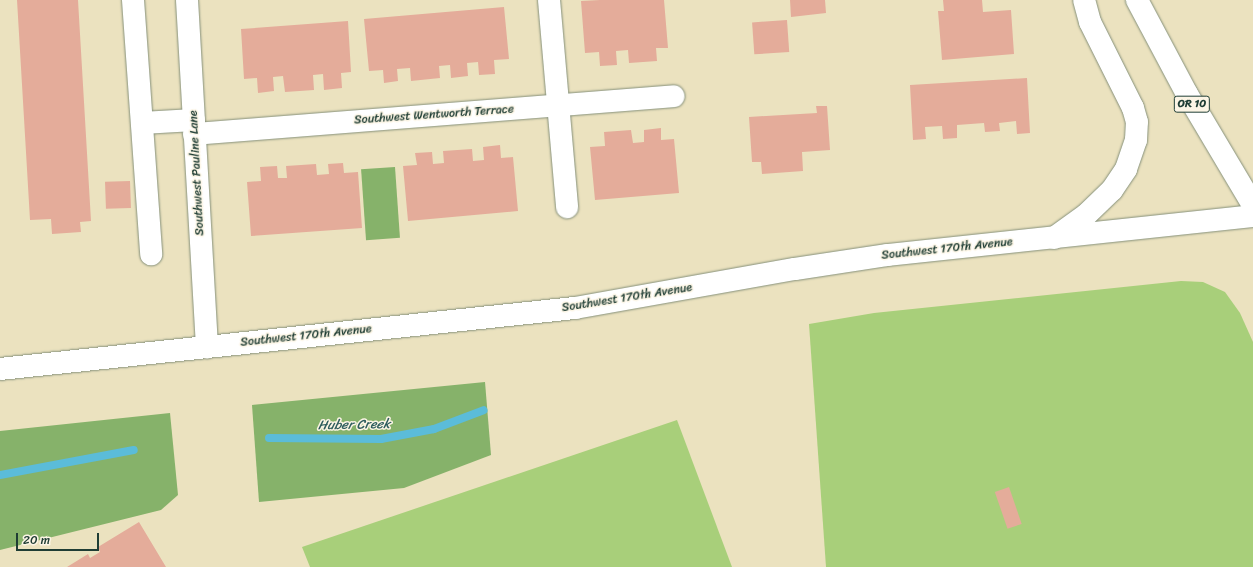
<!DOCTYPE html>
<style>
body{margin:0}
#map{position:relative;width:1253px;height:567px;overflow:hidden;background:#ebe2bf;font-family:Sriracha,sans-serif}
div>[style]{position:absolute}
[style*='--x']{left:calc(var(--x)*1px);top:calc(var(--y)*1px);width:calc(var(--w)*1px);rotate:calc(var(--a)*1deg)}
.green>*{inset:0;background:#a8cf7a}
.forest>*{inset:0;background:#86b26a;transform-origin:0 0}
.stream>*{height:8px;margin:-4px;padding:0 4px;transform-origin:4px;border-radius:4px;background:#5bbcd9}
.building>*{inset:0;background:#e4ac9a;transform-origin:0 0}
.roads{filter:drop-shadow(0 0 1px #85907a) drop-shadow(0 0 1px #85907a)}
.minor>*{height:22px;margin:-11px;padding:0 11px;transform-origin:11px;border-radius:11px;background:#fff}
.major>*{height:22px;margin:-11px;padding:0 11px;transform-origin:11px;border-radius:11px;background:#fff}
span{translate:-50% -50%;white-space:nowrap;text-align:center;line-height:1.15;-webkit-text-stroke:3px #fcf5e5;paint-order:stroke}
.shield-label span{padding:1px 3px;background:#fcf5e5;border:1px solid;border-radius:3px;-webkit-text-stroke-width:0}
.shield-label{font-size:11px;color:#1f3d34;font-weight:700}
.street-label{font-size:12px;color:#1f3d34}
.water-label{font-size:13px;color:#2e5d5d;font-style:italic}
.scale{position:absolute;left:16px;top:533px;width:83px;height:18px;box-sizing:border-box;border:2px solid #1f3d34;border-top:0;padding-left:5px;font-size:12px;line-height:14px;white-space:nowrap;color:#1f3d34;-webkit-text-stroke:3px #fcf5e5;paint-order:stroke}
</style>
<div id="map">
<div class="green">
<i style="clip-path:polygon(1181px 281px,1203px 282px,1225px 292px,1240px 313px,1253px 342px,1253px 567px,826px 567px,809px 324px,874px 313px)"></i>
<i style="clip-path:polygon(677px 420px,732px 567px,310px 567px,302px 547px)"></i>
</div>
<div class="forest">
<i style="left:395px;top:167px;width:71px;height:34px;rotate:86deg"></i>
<i style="clip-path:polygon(485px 382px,491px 455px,404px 488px,259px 502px,252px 405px)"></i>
<i style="clip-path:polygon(170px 413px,178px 495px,161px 510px,0 550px,0 431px)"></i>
</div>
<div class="stream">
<i style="--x:269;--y:438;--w:112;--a:0.5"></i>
<i style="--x:381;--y:439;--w:54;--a:-10.7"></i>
<i style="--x:434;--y:429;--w:53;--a:-20.8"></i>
<i style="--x:0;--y:475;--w:136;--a:-10.6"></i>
</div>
<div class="building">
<i style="clip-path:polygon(17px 0,78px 0,91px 221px,80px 222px,81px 232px,52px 234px,51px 219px,30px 220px)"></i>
<i style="clip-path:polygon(600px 0,664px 0,668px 48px,656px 48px,657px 61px,629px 63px,628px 50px,616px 51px,617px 65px,600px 66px,599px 52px,585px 53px,581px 1px)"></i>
<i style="clip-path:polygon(790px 0,825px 0,826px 13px,791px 17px)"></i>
<i style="clip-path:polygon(943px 0,982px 0,983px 12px,1011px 10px,1014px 54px,942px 60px,938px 11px,944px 11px)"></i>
<i style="clip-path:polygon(504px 7px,509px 59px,494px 60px,495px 74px,479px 75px,478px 62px,467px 63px,468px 76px,451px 78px,450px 65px,439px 66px,440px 78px,411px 81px,410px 68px,397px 69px,398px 81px,384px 83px,383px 70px,369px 71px,364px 19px)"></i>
<i style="left:787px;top:20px;width:32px;height:35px;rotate:86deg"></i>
<i style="clip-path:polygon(348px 21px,351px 72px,341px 73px,342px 88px,324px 90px,323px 74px,313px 75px,314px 90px,285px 92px,283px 76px,273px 77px,274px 91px,258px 93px,257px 78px,244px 79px,241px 29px)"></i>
<i style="clip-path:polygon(1027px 78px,1030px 133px,1017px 134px,1016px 121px,999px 123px,1000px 131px,985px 132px,984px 123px,957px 125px,957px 138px,943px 139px,942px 126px,925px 127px,926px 139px,913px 140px,910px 85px)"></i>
<i style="clip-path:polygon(816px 106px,827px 106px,830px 150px,802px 152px,803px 171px,762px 174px,761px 162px,752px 162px,749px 117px,817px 113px)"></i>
<i style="clip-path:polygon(661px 128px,661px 140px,674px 139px,679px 193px,595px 200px,590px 147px,605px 146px,604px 132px,631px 130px,633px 143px,644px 142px,644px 130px)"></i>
<i style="clip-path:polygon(500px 145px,501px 158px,513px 157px,518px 211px,408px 221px,403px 166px,417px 165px,415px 153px,432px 152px,433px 164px,444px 163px,443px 151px,472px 149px,473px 161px,484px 160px,483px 147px)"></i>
<i style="clip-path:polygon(343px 163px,344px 173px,358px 172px,362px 228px,251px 236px,247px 182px,261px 181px,260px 167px,277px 166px,278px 178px,287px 178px,286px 166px,316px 164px,317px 175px,329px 174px,328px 164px)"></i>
<i style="left:130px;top:181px;width:27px;height:25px;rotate:88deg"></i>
<i style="left:1009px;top:487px;width:39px;height:15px;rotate:71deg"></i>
<i style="clip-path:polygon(139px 522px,166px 567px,67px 567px,88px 554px,90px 558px,100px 552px,98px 547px)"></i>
</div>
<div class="roads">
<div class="minor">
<i style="--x:133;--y:0;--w:255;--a:85.9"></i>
<i style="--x:187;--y:0;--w:348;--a:86.7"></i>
<i style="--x:549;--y:0;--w:208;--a:85"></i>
<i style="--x:142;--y:123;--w:52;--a:-3.3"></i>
<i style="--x:194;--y:134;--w:481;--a:-4.5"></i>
</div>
<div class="major">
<i style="--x:1137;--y:0;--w:106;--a:62"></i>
<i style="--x:1187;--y:94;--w:129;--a:59.3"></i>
<i style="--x:1054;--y:238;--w:39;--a:-36"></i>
<i style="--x:1086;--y:215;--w:36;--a:-44"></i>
<i style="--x:1112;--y:190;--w:25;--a:-56"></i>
<i style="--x:1126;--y:169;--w:31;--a:-71"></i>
<i style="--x:1136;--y:140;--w:18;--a:-87"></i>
<i style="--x:1137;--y:122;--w:15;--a:-106"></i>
<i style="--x:1133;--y:108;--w:96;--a:-116.6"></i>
<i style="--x:1090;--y:22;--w:23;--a:-105"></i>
<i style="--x:0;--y:369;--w:578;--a:-6.06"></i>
<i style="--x:575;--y:308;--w:223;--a:-10.1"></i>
<i style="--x:795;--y:269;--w:94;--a:-8.6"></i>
<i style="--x:888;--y:255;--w:367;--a:-6.1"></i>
</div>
</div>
<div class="shield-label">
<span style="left:1192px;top:104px">OR 10</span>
</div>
<div class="street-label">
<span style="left:434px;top:115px;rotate:-4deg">Southwest Wentworth Terrace</span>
<span style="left:197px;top:173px;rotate:-93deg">Southwest Pauline Lane</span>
<span style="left:947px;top:249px;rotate:-6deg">Southwest 170th Avenue</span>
<span style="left:627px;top:298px;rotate:-9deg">Southwest 170th Avenue</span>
<span style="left:306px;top:336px;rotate:-6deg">Southwest 170th Avenue</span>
</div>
<div class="water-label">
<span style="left:354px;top:425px;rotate:-1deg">Huber Creek</span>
</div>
<div class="scale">20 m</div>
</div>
